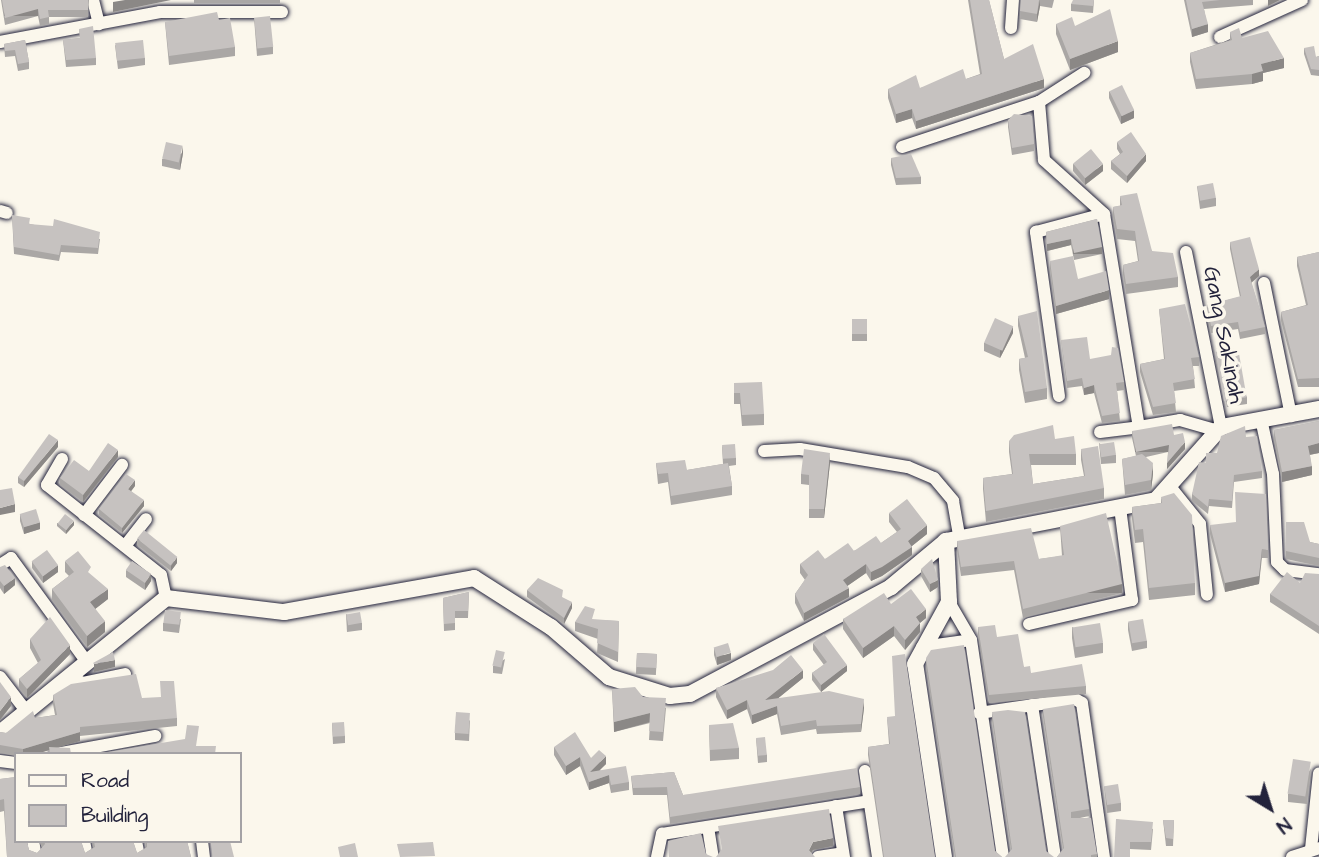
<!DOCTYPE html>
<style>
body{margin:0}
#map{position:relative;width:1319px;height:857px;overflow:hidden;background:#fbf7ec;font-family:"Architects Daughter",sans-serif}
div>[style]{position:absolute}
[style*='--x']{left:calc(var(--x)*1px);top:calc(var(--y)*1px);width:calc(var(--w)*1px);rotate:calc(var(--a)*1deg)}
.roads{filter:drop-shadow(0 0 2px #22223b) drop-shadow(0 0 2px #22223b)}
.minor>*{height:12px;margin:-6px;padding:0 6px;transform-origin:6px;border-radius:6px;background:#fbf7ec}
.tertiary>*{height:16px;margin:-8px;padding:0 8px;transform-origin:8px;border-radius:8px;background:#fbf7ec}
.wall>*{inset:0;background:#aaa7a5;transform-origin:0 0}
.shaded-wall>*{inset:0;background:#8b8886;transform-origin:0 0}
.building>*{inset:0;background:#c6c2c0;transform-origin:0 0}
span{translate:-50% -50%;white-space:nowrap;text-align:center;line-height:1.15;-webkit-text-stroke:7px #fbf7ec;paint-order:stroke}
.street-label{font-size:23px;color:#22223b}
.legend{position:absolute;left:14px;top:752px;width:228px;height:91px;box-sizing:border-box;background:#fbf7ec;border:2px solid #a4a2a5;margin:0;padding:9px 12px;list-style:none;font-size:21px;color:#22223b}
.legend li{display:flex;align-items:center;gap:14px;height:35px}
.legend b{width:35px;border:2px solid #a4a2a5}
.north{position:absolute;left:1235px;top:773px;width:70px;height:70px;-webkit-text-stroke:5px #fbf7ec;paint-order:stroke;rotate:142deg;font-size:19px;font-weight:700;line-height:28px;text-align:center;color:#22223b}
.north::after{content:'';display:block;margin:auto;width:24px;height:32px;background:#22223b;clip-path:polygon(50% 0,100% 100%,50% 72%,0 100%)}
</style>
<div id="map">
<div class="roads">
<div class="minor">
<i style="--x:93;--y:0;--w:25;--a:76"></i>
<i style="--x:1011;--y:28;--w:28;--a:-86"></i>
<i style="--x:1220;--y:37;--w:90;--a:-24.3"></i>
<i style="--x:0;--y:42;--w:163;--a:-10.6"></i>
<i style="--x:160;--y:12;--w:122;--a:0"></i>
<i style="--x:1039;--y:102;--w:54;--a:-32.8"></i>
<i style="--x:902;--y:147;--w:144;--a:-18.2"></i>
<i style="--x:1039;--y:102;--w:58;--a:85.1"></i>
<i style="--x:1044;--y:160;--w:81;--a:42"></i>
<i style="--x:1104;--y:214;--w:216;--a:80.7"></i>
<i style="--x:1139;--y:427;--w:42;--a:-9.7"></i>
<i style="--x:1180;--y:420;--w:40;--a:16"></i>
<i style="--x:0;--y:211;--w:7;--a:16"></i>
<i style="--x:1186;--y:252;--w:178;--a:78.7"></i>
<i style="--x:1264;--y:283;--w:136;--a:78.5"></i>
<i style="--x:1059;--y:396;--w:166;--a:-98"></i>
<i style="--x:1036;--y:232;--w:70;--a:-14.8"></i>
<i style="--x:1261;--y:419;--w:56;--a:77.7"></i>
<i style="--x:1273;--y:474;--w:88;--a:87.4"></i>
<i style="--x:1277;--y:562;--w:11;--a:45"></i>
<i style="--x:1285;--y:570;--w:34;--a:7"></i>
<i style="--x:1100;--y:432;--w:39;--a:-7"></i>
<i style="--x:764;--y:451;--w:36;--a:-3"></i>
<i style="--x:800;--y:449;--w:109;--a:9.5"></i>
<i style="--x:908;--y:467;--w:28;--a:23"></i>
<i style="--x:934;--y:478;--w:30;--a:50"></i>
<i style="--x:953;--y:501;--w:35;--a:80"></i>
<i style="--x:62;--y:459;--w:30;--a:120"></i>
<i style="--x:47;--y:485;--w:145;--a:38.3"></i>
<i style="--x:161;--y:575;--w:24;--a:78"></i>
<i style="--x:1172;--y:489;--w:45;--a:51.3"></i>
<i style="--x:1200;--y:524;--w:71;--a:84.4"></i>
<i style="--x:84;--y:515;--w:63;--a:-52.8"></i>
<i style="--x:125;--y:546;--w:34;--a:-52"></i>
<i style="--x:0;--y:565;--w:13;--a:-32"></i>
<i style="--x:11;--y:558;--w:127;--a:53.9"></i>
<i style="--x:949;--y:602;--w:44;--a:59.9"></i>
<i style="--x:971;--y:640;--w:219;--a:81.6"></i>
<i style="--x:1029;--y:624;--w:106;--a:-13.1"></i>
<i style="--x:1132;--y:600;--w:94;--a:-97.4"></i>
<i style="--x:922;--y:647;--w:49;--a:-8.1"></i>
<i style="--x:70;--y:675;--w:14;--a:34"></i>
<i style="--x:82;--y:683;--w:44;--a:-11.8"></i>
<i style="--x:0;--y:677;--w:44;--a:52.4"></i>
<i style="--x:1032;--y:705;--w:154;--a:81.4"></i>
<i style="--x:979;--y:713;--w:97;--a:-8.3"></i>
<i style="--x:1075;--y:699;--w:8;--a:30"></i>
<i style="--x:1082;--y:703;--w:156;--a:81.9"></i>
<i style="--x:56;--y:754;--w:101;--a:-10.3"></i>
<i style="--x:0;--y:761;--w:16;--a:7"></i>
<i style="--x:865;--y:771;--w:87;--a:81.4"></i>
<i style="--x:836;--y:806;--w:52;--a:81.1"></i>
<i style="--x:708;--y:827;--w:30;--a:81"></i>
<i style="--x:33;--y:841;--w:16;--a:79"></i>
<i style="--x:84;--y:841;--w:16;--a:79"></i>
<i style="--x:136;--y:841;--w:16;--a:79"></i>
<i style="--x:202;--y:841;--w:16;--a:83"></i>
<i style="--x:1311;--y:849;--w:76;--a:-84"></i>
<i style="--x:657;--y:857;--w:24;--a:-78"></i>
<i style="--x:662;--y:834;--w:211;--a:-9"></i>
<i style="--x:818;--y:857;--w:25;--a:-9"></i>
<i style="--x:1292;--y:857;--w:28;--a:-18"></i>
</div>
<div class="tertiary">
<i style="--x:0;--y:733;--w:214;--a:-39.1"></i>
<i style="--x:166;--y:598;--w:119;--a:6.8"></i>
<i style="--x:284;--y:612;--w:193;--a:-10.1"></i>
<i style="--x:474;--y:578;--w:91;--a:32.5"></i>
<i style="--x:551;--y:627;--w:77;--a:40.8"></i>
<i style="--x:609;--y:677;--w:64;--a:17.3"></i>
<i style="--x:670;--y:696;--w:20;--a:-6"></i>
<i style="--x:690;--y:694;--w:228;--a:-28"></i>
<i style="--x:891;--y:587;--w:72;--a:-39.9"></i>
<i style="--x:946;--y:541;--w:214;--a:-11"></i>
<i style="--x:1156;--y:500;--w:98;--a:-48.3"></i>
<i style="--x:1221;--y:427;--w:100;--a:-10.4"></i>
<i style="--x:944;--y:857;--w:195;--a:-98.5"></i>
<i style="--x:915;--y:664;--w:71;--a:-61.3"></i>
<i style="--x:949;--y:602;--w:61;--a:-92.8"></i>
</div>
</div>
<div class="wall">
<i style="clip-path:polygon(1px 0,89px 0,88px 17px,49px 17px,49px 24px,40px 26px,38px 16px,5px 25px)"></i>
<i style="left:194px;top:0;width:86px;height:3px"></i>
<i style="clip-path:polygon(968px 0,989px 0,1004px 59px,1044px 88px,916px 129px,912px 118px,896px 123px,888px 98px,888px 89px,920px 88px,966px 79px,980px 74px)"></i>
<i style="clip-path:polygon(1021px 0,1054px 0,1052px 8px,1040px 6px,1037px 22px,1020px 19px)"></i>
<i style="clip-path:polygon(1094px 0,1093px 13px,1071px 11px,1071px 4px)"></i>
<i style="clip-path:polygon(1184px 0,1253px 0,1253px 5px,1204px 9px,1208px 32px,1192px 37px)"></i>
<i style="clip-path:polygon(254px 18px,273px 47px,273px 54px,257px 56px)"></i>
<i style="clip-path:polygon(219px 20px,235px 47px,235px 56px,169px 65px,165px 22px)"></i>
<i style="clip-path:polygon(1056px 24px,1075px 26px,1118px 52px,1070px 70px,1056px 34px)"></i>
<i style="clip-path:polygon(79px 29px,96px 58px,96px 65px,66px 67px,63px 40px,80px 38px)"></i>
<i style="clip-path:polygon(1230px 32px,1242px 38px,1284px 68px,1263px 73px,1263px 81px,1252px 84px,1196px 89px,1190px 62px,1190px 53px,1230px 40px)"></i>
<i style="clip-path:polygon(25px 40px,29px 62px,29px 69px,18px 71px,15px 56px,5px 57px,4px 44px)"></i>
<i style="clip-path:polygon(115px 45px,145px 58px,145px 65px,118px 69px)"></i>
<i style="clip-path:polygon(1304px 48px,1316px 57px,1319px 56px,1319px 76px,1311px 75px,1304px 54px)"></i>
<i style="clip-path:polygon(1109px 91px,1134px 118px,1121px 124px,1109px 98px)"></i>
<i style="clip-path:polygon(1008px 120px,1034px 144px,1034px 151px,1012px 155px,1008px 127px)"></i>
<i style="clip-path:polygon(1117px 142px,1146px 161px,1127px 183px,1111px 169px,1111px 161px,1120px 154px,1117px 149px)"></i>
<i style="clip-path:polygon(183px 153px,180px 170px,162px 166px,162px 159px)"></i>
<i style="clip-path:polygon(891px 158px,921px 177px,921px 184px,896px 185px,891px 165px)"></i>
<i style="clip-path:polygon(1073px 164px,1103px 171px,1085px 185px,1073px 171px)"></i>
<i style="clip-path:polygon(1197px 186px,1216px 198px,1216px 206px,1200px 209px)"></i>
<i style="clip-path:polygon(1120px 196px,1152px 251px,1178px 277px,1178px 287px,1126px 294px,1123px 275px,1123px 265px,1138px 261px,1135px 241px,1117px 239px,1113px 217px,1113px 207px,1120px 206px)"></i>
<i style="clip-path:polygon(12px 215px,30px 224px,100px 239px,98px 254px,61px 252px,59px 261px,14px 254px)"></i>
<i style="clip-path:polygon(1097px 219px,1102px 254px,1074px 260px,1071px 245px,1047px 251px,1046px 232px)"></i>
<i style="clip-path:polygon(1230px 242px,1259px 276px,1251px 282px,1265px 327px,1265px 334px,1240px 339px,1238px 329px,1211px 333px,1207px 312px,1207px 305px,1240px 297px,1230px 249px)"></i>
<i style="clip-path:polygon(1319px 252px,1319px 387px,1298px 387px,1281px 321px,1281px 312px,1306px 305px,1297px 266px,1297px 257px)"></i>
<i style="clip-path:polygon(1050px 261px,1078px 279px,1109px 299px,1056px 314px,1050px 269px)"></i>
<i style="clip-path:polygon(1159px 309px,1199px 357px,1199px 366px,1193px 366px,1195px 388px,1174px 391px,1176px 412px,1153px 415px,1140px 372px,1140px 364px,1164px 359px)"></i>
<i style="clip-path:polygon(1018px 316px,1047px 388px,1047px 399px,1025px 403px,1019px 370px,1019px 359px,1025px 358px,1018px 326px)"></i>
<i style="left:867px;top:319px;width:22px;height:15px;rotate:90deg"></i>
<i style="clip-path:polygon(1013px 333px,1000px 358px,984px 351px,984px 343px)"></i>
<i style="clip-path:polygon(1061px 340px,1124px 382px,1124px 390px,1117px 391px,1120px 421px,1102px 423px,1094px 393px,1084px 395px,1082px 386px,1067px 388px)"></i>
<i style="clip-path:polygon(1216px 353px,1247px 397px,1247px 404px,1227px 407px,1216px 360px)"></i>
<i style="clip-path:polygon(734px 383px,764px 414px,764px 425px,742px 426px,740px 404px,734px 404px)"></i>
<i style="clip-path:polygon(1319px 421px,1319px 453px,1310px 455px,1312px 475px,1282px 482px,1274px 440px,1274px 430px)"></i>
<i style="clip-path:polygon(1132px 431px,1174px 435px,1185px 449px,1167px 469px,1168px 452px,1146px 457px,1153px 474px,1151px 490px,1125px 495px,1122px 459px,1136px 456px,1132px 438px)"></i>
<i style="clip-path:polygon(1246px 437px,1262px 471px,1262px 478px,1234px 482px,1232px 508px,1209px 506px,1208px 514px,1192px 501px,1192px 494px,1206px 463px,1217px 453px)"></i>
<i style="clip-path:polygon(1055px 439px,1076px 454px,1076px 465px,1031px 465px,1033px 484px,1084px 476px,1081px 460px,1081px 449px,1104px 488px,1104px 499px,986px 522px,983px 489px,983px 478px,1012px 474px,1009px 452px,1009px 441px)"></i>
<i style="clip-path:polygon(1099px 443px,1116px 455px,1116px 463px,1101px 464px)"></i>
<i style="clip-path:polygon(722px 446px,736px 458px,736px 465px,729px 466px,732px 486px,732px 495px,671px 505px,668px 482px,658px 484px,656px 463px,687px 470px,723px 464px)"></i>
<i style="clip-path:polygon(58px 447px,24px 487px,18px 483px,18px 477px)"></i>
<i style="clip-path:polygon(118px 457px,83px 502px,60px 485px,60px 478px,89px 471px)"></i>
<i style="clip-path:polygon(830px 463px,824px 518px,809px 518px,809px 485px,801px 484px,801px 474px)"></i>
<i style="clip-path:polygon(135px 486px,131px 491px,144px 506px,122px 533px,99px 515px,99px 509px)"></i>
<i style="clip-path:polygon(1161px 497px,1195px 583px,1195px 595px,1149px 600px,1143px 542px,1135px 543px,1132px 519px,1132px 507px,1161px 503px)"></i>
<i style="clip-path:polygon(889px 513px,927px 534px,912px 546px,912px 555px,882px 576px,871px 581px,866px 573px,847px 586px,849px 597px,804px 621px,795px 603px,795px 594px,805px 580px,800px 573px,800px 564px,825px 559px,881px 543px,897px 532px,889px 522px)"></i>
<i style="clip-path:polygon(20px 514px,40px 529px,24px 534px,20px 521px)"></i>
<i style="clip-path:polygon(1286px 522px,1310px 542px,1319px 544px,1319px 566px,1286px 559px)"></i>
<i style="clip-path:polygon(57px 523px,74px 525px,66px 534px,57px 526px)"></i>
<i style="clip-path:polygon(1210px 525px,1268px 550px,1268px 558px,1262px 558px,1259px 584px,1225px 592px,1210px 534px)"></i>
<i style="clip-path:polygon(1060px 526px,1122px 593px,1023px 618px,1014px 570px,961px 576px,957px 550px,957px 541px,1039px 559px,1062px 556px)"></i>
<i style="clip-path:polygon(137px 539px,177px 563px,171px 571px,137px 545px)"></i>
<i style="clip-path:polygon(32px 561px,58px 572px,43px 583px,32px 568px)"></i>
<i style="clip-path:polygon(65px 561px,108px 599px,95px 609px,105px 632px,87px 647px,52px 600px,52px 589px,69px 576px,65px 572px)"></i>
<i style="clip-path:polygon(0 567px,15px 585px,4px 594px,0 588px)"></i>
<i style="clip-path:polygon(921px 569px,938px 587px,930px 592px,921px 576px)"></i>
<i style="clip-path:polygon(126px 570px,151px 581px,145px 590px,126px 577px)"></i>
<i style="clip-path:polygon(1319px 574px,1319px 634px,1270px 602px,1270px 594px,1300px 583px)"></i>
<i style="clip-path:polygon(527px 590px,563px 598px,572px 608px,564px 624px,527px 597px)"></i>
<i style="clip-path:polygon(469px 592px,468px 618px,455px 618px,455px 630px,444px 631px,443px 598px)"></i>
<i style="clip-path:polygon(891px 604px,926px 618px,920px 623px,920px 632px,905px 650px,894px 636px,863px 658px,843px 629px,843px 619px)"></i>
<i style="clip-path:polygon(346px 614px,362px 623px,362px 630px,347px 632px)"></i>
<i style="clip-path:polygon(181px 619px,179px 633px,163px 631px,163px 623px)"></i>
<i style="clip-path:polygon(595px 620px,619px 621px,618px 662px,597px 653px,598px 639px,575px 631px,575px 622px)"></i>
<i style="clip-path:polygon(1128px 622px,1147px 641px,1147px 648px,1132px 651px,1128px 630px)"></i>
<i style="clip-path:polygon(978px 627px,997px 637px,1024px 667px,1031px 673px,1086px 686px,1086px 694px,989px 703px,978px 635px)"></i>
<i style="clip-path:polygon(1072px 627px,1103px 643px,1103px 653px,1075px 658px,1072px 638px)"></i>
<i style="clip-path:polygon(30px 639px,70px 654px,27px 698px,19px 688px,19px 679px,38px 663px,30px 648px)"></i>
<i style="clip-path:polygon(813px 643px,847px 671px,821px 692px,812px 680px,812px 673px,824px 665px,813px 650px)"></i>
<i style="clip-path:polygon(714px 648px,731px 660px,717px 665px,714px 655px)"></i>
<i style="left:637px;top:653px;width:20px;height:21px;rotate:3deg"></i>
<i style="clip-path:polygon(926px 658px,995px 851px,1002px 857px,955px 857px,926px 666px)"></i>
<i style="clip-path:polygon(505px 659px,502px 674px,493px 673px,493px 666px)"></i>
<i style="clip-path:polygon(803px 678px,778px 698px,864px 708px,861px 732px,817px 734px,816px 729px,781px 735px,777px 714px,752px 724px,747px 709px,727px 719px,716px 697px,716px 688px)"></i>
<i style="clip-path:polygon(612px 689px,643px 697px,666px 708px,663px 741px,649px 740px,650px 723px,614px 732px)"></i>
<i style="clip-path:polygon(53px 695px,142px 698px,177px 718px,177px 726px,80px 736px,80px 741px,58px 747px,71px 754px,49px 754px,49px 750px,36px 754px,16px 754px,16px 756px,0 753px,0 732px,6px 733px,35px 718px,55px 715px,53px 704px)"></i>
<i style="clip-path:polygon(1043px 709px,1089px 809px,1089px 816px,1080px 818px,1097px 854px,1097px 857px,1057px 857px,1063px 849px,1043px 717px)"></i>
<i style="clip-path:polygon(992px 712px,1046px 851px,1011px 850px,992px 720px)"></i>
<i style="clip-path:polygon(887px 717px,935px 857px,883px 857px,868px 755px,868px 747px,889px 744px)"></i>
<i style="clip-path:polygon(470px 720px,469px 741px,455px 740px,455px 733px)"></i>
<i style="clip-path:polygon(332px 723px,345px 736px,345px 743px,333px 744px)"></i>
<i style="clip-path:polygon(709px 725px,739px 748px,739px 759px,710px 761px)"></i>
<i style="clip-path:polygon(756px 738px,767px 755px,767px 762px,758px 763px)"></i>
<i style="clip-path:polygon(554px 747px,591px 758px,606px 764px,599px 770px,629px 782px,629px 790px,611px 793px,609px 783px,589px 790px,580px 766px,566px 775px,554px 755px)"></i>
<i style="clip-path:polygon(1311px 769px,1307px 804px,1288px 802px,1288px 794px)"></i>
<i style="clip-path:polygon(674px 772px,683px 795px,860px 787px,860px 794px,670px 824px,667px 795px,633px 795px,631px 776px)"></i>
<i style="clip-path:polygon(16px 777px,16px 841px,29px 850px,37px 853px,42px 848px,39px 841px,81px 841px,85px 853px,93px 848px,92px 841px,133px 841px,137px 853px,146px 848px,145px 841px,187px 841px,191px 857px,7px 857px,4px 811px,0 812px,0 779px)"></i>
<i style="clip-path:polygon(1104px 786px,1121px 803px,1121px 811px,1107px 813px)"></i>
<i style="clip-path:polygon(1116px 819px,1153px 829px,1151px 850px,1130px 849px)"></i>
<i style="clip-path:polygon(1163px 820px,1174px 820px,1173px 846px,1166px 846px)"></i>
</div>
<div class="shaded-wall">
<i style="clip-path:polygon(125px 0,171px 0,113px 12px,113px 2px)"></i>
<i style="clip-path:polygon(1040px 0,1040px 6px,1037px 22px,1037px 14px)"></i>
<i style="clip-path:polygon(1268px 0,1280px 0,1268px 6px)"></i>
<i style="left:38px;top:9px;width:7px;height:34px;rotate:90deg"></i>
<i style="clip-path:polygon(1208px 24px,1208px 32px,1192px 37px,1192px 29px)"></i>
<i style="clip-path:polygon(1118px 41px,1118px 52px,1070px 70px,1070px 59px)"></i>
<i style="clip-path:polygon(1284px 58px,1284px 68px,1263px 73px,1263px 81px,1252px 84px,1252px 74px,1261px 64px)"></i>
<i style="clip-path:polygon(1044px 79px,1044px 88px,916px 129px,916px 121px)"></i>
<i style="clip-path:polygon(912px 109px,912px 118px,896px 123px,896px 114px)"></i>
<i style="clip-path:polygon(1134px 110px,1134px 118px,1121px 124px,1121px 116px)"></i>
<i style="clip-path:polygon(183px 146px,183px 153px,180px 170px,180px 163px)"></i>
<i style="clip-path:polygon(1146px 154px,1146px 161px,1127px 183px,1127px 176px)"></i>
<i style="clip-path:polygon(1103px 164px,1103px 171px,1085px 185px,1085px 178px)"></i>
<i style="clip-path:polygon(1071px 239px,1071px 245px,1047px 251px,1047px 244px)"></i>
<i style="left:1102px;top:247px;width:7px;height:29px;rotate:90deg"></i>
<i style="clip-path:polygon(1259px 269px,1259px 276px,1250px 284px,1250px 277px)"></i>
<i style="clip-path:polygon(1109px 290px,1109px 299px,1056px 314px,1056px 306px)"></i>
<i style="clip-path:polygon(1013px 326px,1013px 333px,1000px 358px,1000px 351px)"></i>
<i style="clip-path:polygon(1094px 385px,1094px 393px,1084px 395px,1084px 388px)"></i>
<i style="clip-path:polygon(58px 440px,58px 447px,24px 487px,24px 481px)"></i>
<i style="clip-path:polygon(1185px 442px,1185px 449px,1167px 469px,1167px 463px)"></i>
<i style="clip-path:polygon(1319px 443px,1319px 453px,1308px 455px,1308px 446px)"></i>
<i style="left:1169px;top:445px;width:7px;height:34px;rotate:90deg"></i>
<i style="clip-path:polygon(118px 450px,118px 457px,83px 502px,83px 495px)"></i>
<i style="clip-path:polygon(830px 453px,830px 463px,824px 518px,824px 509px)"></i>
<i style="clip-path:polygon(1153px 463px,1153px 474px,1151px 490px,1151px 480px)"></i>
<i style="clip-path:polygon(1312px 466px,1312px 475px,1282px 482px,1282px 472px)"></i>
<i style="clip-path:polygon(135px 480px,135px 486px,128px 495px,128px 489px)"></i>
<i style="clip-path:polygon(144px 500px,144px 506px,122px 533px,122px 528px)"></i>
<i style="clip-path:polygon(15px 504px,15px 512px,0 515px,0 508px)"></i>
<i style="clip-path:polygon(74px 521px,74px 525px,66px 534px,66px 530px)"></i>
<i style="clip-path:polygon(40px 522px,40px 529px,24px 534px,24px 527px)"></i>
<i style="clip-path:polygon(927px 525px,927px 534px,908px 549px,908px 541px)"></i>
<i style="clip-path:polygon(912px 547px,912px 555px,882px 576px,871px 581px,871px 572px)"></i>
<i style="clip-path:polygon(1262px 549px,1259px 584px,1225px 592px,1225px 583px)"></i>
<i style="clip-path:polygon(177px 557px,177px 563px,171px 571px,171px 566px)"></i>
<i style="clip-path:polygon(866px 564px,866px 573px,843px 589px,843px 580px)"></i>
<i style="clip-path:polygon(58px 565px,58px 572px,43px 583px,43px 576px)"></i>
<i style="clip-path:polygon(151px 574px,151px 581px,145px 590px,145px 583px)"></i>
<i style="clip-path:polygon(15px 578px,15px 585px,4px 594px,4px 586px)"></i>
<i style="clip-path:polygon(938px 580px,938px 587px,930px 592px,930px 584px)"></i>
<i style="left:1122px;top:584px;width:9px;height:102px;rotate:90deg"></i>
<i style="clip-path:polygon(849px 588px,849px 597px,804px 621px,804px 613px)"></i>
<i style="clip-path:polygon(108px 589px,108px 599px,90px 613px,90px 602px)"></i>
<i style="clip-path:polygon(572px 602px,572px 608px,564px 624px,564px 618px)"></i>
<i style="clip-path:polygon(926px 609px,926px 618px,916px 626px,916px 617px)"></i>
<i style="clip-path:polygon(105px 621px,105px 632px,87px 647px,87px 636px)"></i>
<i style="clip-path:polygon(920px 623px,920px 632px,905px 650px,905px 640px)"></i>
<i style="clip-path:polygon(894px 626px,894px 636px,863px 658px,863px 648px)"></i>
<i style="clip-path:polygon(70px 645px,70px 654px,27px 698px,27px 689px)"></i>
<i style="clip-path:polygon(731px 653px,731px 660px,717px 665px,717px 657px)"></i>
<i style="clip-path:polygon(115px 660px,115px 667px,94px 672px,94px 664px)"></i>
<i style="clip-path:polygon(847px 665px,847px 671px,821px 692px,821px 685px)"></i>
<i style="clip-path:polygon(803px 670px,803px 678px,765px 709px,765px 700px)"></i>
<i style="clip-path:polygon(11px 697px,11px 706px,0 720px,0 711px)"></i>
<i style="clip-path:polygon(864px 699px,864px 708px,861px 732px,861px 724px)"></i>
<i style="clip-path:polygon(747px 700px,747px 709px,727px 719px,727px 710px)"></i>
<i style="clip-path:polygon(777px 706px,777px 714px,752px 724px,752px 715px)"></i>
<i style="clip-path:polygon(650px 713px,650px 722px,614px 732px,614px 722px)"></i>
<i style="clip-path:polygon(80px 732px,80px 741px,36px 754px,23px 754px,23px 749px)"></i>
<i style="clip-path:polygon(606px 756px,606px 764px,590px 780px,590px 772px)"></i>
<i style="clip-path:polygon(580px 757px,580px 766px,566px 775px,566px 766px)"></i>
<i style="clip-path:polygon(609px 775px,609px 783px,589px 790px,589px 782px)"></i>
<i style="clip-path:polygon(833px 838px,833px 846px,813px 850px,809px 857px,809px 850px,813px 842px)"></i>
</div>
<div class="building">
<i style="clip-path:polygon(2px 0,88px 0,88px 10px,48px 10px,49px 17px,40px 19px,38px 9px,5px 18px)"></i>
<i style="clip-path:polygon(970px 0,989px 0,1004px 59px,1033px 44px,1044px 79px,916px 121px,912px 109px,896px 114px,888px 89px,916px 75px,920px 88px,963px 69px,966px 79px,982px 74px)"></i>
<i style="clip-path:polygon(1021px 0,1039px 0,1037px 14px,1020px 11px)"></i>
<i style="clip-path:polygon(1073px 0,1094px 0,1093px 6px,1071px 4px)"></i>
<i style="clip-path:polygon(1186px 0,1220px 0,1202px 2px,1208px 24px,1192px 29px)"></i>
<i style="clip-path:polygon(1110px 9px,1118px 41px,1070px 59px,1056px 24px,1072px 17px,1075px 26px)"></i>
<i style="clip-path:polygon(217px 12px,219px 20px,230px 18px,235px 47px,169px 56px,165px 22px)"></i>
<i style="left:270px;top:16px;width:31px;height:16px;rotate:84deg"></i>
<i style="clip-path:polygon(93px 26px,96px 58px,66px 60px,63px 40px,80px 38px,79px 29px)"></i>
<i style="clip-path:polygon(1239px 28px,1242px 38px,1268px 31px,1284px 58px,1261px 64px,1263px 71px,1252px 74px,1196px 79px,1190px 53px,1232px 40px,1230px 32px)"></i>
<i style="clip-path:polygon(25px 40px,29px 62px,18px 64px,15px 50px,5px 51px,4px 44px)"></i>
<i style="left:143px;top:40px;width:18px;height:28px;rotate:84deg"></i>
<i style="clip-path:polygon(1314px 46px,1316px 57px,1319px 56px,1319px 70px,1311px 69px,1304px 48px)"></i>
<i style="left:1122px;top:85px;width:28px;height:14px;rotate:64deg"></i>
<i style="clip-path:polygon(1014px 114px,1032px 116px,1034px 144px,1012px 148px,1008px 120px)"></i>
<i style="clip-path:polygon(1131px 132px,1146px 154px,1127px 176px,1111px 161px,1123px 152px,1117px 142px)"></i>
<i style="left:166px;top:142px;width:17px;height:17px;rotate:13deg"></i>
<i style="left:1091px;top:149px;width:19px;height:23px;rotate:51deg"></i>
<i style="clip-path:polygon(911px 154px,921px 177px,896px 178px,891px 158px)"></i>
<i style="left:1213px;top:183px;width:15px;height:16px;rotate:79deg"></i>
<i style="clip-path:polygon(1137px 193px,1152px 251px,1173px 253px,1178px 277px,1126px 284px,1123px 265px,1139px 261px,1135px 231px,1117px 229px,1113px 207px,1122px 205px,1120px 196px)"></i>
<i style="clip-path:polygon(12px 215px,30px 218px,29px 224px,53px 226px,54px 219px,100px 232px,98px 248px,61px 245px,59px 255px,14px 247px)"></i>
<i style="clip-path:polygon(1097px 219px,1102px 247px,1074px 253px,1071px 239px,1047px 244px,1046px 232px)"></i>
<i style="clip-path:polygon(1250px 237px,1259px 269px,1250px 277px,1265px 327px,1240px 332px,1238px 322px,1211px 326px,1207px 305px,1241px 296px,1230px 242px)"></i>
<i style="clip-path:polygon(1319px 252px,1319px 378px,1298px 379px,1281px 312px,1308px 305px,1297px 257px)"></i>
<i style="clip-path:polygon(1073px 256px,1078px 279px,1106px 271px,1109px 290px,1056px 306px,1050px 261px)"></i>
<i style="clip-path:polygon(1185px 304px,1199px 357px,1191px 358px,1195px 379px,1173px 383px,1176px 403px,1153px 407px,1140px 364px,1165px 359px,1159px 309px)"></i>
<i style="clip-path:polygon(1037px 311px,1047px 388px,1025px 392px,1019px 359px,1028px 357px,1018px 316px)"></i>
<i style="left:995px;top:318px;width:20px;height:27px;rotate:24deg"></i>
<i style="left:867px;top:319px;width:15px;height:15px;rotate:90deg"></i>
<i style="clip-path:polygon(1087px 337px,1090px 359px,1111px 355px,1112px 347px,1118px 348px,1124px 382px,1116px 383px,1120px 413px,1102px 416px,1094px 385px,1084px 388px,1082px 378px,1067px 381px,1061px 340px)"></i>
<i style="left:1238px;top:348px;width:50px;height:23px;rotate:80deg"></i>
<i style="clip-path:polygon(762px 382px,764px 414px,742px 415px,740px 393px,734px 393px,734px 383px)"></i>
<i style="clip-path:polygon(1319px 421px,1319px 443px,1308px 446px,1312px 466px,1282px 472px,1274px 430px)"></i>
<i style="clip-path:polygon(1172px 424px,1174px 435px,1183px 433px,1185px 442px,1167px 463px,1169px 445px,1136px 452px,1132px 431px)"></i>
<i style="clip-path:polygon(1053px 425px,1055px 439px,1074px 436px,1076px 454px,1029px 454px,1033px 484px,1085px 476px,1081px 449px,1098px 446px,1104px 488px,986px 511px,983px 478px,1013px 474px,1009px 441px,1014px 435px)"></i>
<i style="clip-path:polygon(1245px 426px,1246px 437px,1257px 436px,1262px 471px,1234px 475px,1232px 501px,1209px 499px,1208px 507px,1192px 494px,1199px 462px,1206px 463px,1206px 453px,1217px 453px,1221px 436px)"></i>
<i style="clip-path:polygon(49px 434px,58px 440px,24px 481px,18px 477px)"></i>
<i style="left:1114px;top:442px;width:13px;height:15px;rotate:81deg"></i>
<i style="clip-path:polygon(108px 443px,118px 450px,83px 495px,60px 478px,74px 460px,89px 471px)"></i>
<i style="left:735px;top:444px;width:14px;height:13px;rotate:86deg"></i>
<i style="clip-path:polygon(804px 449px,830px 453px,824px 509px,809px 509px,809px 475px,801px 474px)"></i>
<i style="clip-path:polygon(1142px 454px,1153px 463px,1151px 480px,1125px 485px,1122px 459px)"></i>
<i style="clip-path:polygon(685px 460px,687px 470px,728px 463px,732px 486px,671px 496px,668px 473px,658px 474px,656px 463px)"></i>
<i style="clip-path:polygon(126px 474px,135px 480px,128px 489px,144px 500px,122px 528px,99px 509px)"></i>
<i style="clip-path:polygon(12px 488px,15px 504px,0 508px,0 490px)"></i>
<i style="clip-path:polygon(1235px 492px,1266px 494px,1268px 550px,1262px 549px,1259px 576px,1225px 583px,1210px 525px,1236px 522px)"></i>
<i style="clip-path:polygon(1174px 493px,1192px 515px,1195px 583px,1149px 588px,1143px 529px,1135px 530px,1132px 507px,1162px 503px,1161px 497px)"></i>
<i style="clip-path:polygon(907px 499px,927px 525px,908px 541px,912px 547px,882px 567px,871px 572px,866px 564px,843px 580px,849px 588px,804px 613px,795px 594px,808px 575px,800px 564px,818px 550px,825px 559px,848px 543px,854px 551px,876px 536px,881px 543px,901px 529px,889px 513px)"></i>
<i style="left:36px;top:509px;width:14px;height:17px;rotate:73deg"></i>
<i style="clip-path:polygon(1106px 513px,1122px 584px,1023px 609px,1014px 561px,961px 567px,957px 541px,1031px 528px,1039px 559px,1064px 555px,1060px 526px)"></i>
<i style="left:65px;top:514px;width:11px;height:12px;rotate:38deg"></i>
<i style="clip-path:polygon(1286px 522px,1304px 522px,1310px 542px,1319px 544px,1319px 558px,1286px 551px)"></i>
<i style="left:144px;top:530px;width:43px;height:11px;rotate:39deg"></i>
<i style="left:47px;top:550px;width:19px;height:19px;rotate:54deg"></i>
<i style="clip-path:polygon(78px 551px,91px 567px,88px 572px,108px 589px,90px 602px,105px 621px,87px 636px,52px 589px,74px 572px,65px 561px)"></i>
<i style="clip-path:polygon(932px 559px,938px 580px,930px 584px,921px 569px)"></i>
<i style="left:132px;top:561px;width:23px;height:11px;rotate:34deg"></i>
<i style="clip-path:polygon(5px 565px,15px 578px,4px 586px,0 581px,0 567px)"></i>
<i style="clip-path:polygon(1287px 572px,1300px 583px,1305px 573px,1319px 574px,1319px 626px,1270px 594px)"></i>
<i style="clip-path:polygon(538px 578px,563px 590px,562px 597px,572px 602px,564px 618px,527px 590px)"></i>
<i style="clip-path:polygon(911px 589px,926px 609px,916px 617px,920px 623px,905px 640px,894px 626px,863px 648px,843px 619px,884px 593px,891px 604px)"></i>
<i style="clip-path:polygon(469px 592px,468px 611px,455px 611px,455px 623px,444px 624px,443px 598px)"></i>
<i style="clip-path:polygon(585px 606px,595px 609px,592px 619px,619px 621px,618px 652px,597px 643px,598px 629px,575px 622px)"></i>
<i style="left:165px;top:610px;width:16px;height:13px;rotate:7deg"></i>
<i style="left:360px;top:612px;width:11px;height:14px;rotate:80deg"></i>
<i style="clip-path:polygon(50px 617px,70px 645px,27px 689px,19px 679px,41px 660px,30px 639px)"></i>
<i style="left:1143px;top:619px;width:22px;height:15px;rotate:80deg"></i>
<i style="left:1100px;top:623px;width:20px;height:28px;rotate:81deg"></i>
<i style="clip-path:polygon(995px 625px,997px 637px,1018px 634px,1024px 667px,1030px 666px,1031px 673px,1082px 664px,1086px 686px,989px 695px,978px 627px)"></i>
<i style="clip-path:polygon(824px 634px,847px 665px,821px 685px,812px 673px,827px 662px,813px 643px)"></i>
<i style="left:728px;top:643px;width:10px;height:15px;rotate:73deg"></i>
<i style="clip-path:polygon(964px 645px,995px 851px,1002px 857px,956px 857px,926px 658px,931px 650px)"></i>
<i style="left:496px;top:650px;width:9px;height:16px;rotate:13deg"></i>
<i style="clip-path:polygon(113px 652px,115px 660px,94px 664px,93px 663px)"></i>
<i style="left:637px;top:653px;width:20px;height:14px;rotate:3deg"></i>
<i style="clip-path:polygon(905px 654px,935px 857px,884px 857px,868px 747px,890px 744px,887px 717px,895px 716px,892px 656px)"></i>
<i style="clip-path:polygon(791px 655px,803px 670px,765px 700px,829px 691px,864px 699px,861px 724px,817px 726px,816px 720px,781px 726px,777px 706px,752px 715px,747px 700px,727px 710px,716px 688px,773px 670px)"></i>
<i style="clip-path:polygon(136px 674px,142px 698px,161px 697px,160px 681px,174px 681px,177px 718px,80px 727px,80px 732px,23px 749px,0 745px,0 732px,6px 733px,33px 711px,35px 718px,57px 715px,53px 695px,71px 684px)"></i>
<i style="clip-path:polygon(0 682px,11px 697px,0 711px)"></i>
<i style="clip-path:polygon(635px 687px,643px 697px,666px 698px,663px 732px,649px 731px,650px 713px,614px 722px,612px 689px)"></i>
<i style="clip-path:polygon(1074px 704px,1089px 809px,1071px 812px,1071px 818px,1091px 818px,1097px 854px,1091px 855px,1091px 857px,1057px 857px,1064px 848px,1043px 709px)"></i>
<i style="clip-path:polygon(1008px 710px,1025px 712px,1046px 851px,1054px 857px,1005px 857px,1012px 849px,992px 712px)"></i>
<i style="left:456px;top:712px;width:14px;height:21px;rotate:4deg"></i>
<i style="left:344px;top:722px;width:14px;height:12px;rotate:86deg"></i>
<i style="clip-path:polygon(733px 723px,739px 748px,710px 750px,709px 725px)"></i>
<i style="clip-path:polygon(187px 725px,199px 726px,196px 746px,216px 746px,215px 754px,96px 754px,185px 739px)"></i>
<i style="clip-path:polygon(575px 732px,591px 758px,599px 750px,606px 756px,590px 772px,626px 766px,629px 782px,611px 785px,609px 775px,589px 782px,580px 757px,566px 766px,554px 747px)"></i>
<i style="left:765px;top:737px;width:18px;height:9px;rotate:84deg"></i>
<i style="clip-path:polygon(49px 747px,70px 748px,71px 754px,50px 754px)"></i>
<i style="left:1293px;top:759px;width:18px;height:35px;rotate:9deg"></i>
<i style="clip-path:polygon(857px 768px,860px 787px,670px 817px,667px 787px,633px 788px,631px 776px,674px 772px,683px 795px)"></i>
<i style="clip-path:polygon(16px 777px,16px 797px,15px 797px,16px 804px,16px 841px,27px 841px,29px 850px,37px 853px,45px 844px,44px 841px,81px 841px,85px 853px,95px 847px,94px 841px,133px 841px,137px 853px,147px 847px,147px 841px,187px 841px,191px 857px,7px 857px,4px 799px,0 800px,0 779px)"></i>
<i style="left:1118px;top:784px;width:19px;height:14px;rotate:81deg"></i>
<i style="clip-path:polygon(829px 809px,833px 838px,813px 842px,809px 850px,815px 857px,716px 857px,722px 849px,718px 826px)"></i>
<i style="clip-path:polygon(1116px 819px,1153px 822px,1151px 842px,1130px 842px,1130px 857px,1114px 857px)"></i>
<i style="clip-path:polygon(1163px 820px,1174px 820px,1173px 839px,1166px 838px)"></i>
<i style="clip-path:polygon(701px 833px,706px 854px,713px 857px,669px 857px,668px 841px)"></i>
<i style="clip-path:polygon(211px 841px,230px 841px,234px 857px,213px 857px)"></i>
<i style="clip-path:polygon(433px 842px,435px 856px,400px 857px,397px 844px)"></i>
<i style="clip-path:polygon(355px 843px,358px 857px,340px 857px,338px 847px)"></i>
</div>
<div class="street-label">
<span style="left:1224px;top:335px;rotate:79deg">Gang Sakinah</span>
</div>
<ul class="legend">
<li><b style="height:9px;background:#fbf7ec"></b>Road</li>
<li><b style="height:19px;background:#c6c2c0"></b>Building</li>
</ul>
<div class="north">N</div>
</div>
